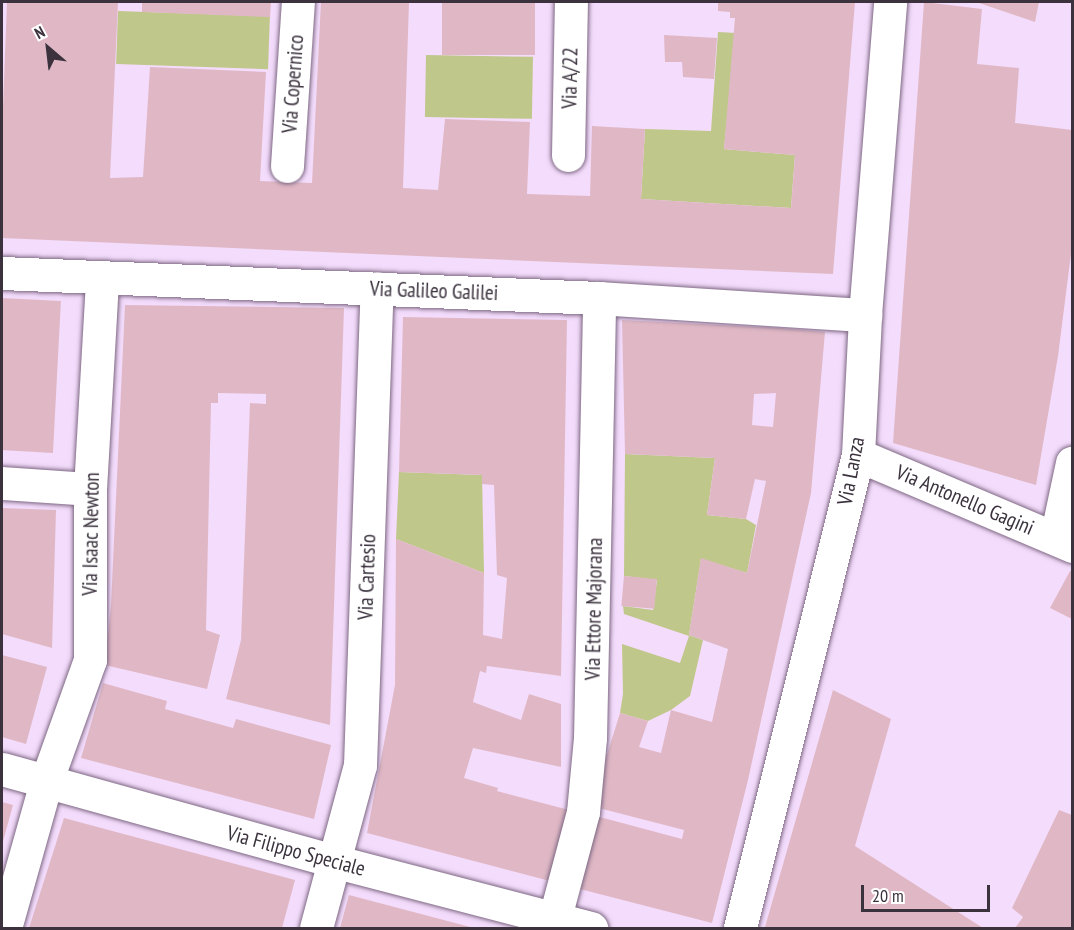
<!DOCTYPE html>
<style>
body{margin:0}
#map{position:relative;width:1074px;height:930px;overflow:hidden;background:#f4dcfc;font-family:"PT Sans Narrow",sans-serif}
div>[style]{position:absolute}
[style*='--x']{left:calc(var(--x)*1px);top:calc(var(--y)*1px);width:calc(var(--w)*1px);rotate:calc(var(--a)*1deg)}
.green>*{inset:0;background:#c0c78a;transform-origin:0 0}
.building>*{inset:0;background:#e0b8c5;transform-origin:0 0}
.roads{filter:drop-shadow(0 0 2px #7d6883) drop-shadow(0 0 2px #7d6883)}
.minor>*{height:33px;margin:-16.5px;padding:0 16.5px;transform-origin:16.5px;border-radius:16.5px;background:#fff}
span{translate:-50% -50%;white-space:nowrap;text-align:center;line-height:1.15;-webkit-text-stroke:5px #fff;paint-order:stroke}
.street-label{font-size:21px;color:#3b323e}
.frame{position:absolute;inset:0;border:3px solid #3b323e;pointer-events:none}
.north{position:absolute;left:18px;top:18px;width:60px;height:60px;-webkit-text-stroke:4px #fff;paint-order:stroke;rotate:332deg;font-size:16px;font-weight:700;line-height:24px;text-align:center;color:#3b323e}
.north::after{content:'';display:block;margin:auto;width:21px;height:27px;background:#3b323e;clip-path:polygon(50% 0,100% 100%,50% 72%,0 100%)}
.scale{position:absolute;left:861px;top:885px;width:129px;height:27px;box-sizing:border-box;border:3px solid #3b323e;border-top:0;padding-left:8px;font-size:18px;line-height:21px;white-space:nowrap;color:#3b323e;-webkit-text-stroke:4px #fff;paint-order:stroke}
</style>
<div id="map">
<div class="green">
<i style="left:118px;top:11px;width:152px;height:53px;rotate:2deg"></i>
<i style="clip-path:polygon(718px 32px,736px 33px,724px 149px,795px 155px,791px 208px,641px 199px,645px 129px,711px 131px)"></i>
<i style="left:426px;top:55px;width:107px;height:62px;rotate:1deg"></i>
<i style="clip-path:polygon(625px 454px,715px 458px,707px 515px,746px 519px,756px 525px,747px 573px,701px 559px,689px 635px,703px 640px,690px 696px,671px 710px,648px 721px,620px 713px,623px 694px,622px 644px,680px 663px,689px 636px,624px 614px,623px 606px,653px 610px,657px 580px,624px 576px)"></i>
<i style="clip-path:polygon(399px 472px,482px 475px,484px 573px,396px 539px)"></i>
</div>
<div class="building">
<i style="clip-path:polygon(7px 2px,118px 2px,110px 178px,143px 177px,150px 67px,266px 72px,260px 181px,312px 183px,321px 2px,409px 2px,403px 188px,438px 190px,445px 119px,530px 122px,527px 194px,590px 196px,592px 126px,645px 129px,641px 199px,791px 208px,795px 155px,724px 149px,735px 18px,730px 18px,730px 12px,718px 11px,718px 2px,855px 2px,833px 274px,2px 238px,2px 132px)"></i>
<i style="clip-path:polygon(142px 2px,271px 2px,270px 17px,142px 12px)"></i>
<i style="left:442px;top:2px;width:93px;height:53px"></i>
<i style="clip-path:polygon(924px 2px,982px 9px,977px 64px,1019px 68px,1015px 123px,1072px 130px,1072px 246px,1058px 356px,1036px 485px,893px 443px)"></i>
<i style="clip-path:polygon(976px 2px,1039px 2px,1035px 22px)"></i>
<i style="clip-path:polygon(664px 35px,717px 38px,714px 79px,683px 77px,682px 62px,665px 62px)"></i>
<i style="left:2px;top:298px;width:59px;height:152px;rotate:3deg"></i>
<i style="clip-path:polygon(125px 305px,344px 308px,330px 725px,226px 699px,241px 640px,250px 403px,266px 404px,266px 394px,218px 393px,218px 403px,211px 403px,206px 630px,220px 635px,207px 689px,105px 665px,111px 605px)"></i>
<i style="clip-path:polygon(403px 317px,567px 320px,561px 676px,487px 666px,486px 673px,480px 671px,473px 702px,521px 720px,529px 694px,561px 704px,561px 767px,473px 748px,464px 778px,498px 788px,497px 791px,569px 810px,550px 881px,367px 833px,395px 685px,396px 539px,484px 573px,483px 635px,502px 639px,507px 578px,497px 575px,494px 485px,482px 484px,482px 475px,399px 472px)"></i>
<i style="clip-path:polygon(evenodd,622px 320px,780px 328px,825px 332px,811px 493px,748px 780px,712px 923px,576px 888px,596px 816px,682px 839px,684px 830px,591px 806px,620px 713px,648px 721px,639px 747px,661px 753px,671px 710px,712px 722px,728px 649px,689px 635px,701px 558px,747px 573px,766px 481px,755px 479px,746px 519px,707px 515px,715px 458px,625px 454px,622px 320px,776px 393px,773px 427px,752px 425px,754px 394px,776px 393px)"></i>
<i style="clip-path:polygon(2px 508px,56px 510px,52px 648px,2px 634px)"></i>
<i style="clip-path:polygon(1070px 571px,1072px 572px,1072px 619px,1050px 608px)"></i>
<i style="left:624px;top:576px;width:33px;height:30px;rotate:5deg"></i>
<i style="clip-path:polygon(2px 655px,47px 667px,26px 744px,2px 737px)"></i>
<i style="clip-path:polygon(103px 683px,167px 701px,165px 709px,233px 728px,236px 719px,331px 745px,314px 819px,81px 758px)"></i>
<i style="clip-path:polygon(833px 690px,891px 719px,855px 846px,983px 928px,765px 927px)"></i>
<i style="clip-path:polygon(2px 802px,13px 805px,2px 845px)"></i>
<i style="clip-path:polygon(1059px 810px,1072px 815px,1072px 928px,1015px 928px,1023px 917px,1012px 908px)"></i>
<i style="clip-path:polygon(64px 818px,295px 880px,282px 928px,29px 928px)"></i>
<i style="clip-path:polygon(349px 895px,474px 928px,340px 928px)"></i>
</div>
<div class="roads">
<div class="minor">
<i style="--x:568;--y:155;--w:153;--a:-88.9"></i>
<i style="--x:287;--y:166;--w:164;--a:-86.2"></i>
<i style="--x:2;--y:273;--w:598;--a:2.4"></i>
<i style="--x:599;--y:298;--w:267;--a:3.7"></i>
<i style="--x:858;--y:455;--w:233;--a:23"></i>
<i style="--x:2;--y:483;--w:88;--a:3.9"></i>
<i style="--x:1056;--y:538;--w:77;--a:-78"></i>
<i style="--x:2;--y:769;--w:344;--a:15.5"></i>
<i style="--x:333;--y:861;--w:267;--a:14.6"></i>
<i style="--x:555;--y:917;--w:109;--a:-75.1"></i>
<i style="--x:583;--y:812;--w:74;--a:-84.6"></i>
<i style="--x:590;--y:738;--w:440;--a:-88.8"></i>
<i style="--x:5;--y:928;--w:152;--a:-74.3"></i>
<i style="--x:46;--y:782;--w:130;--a:-70.2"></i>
<i style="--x:90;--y:660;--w:171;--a:-90"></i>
<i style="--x:90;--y:489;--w:211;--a:-86.7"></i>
<i style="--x:316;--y:928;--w:169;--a:-74.9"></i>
<i style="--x:360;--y:765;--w:477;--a:-88"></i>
<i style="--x:740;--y:928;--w:487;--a:-76"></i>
<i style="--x:858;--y:455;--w:140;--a:-87.1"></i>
<i style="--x:865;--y:315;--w:314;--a:-85.4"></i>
</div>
</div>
<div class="street-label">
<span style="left:570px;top:78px;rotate:-89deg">Via A/22</span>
<span style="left:293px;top:84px;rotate:-86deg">Via Copernico</span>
<span style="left:434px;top:291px;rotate:2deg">Via Galileo Galilei</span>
<span style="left:851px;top:471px;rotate:-79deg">Via Lanza</span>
<span style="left:965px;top:500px;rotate:23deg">Via Antonello Gagini</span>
<span style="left:91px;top:534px;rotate:-89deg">Via Isaac Newton</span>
<span style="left:367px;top:577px;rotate:-88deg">Via Cartesio</span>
<span style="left:594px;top:609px;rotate:-89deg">Via Ettore Majorana</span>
<span style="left:296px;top:851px;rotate:15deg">Via Filippo Speciale</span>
</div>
<div class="frame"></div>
<div class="north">N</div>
<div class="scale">20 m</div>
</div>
